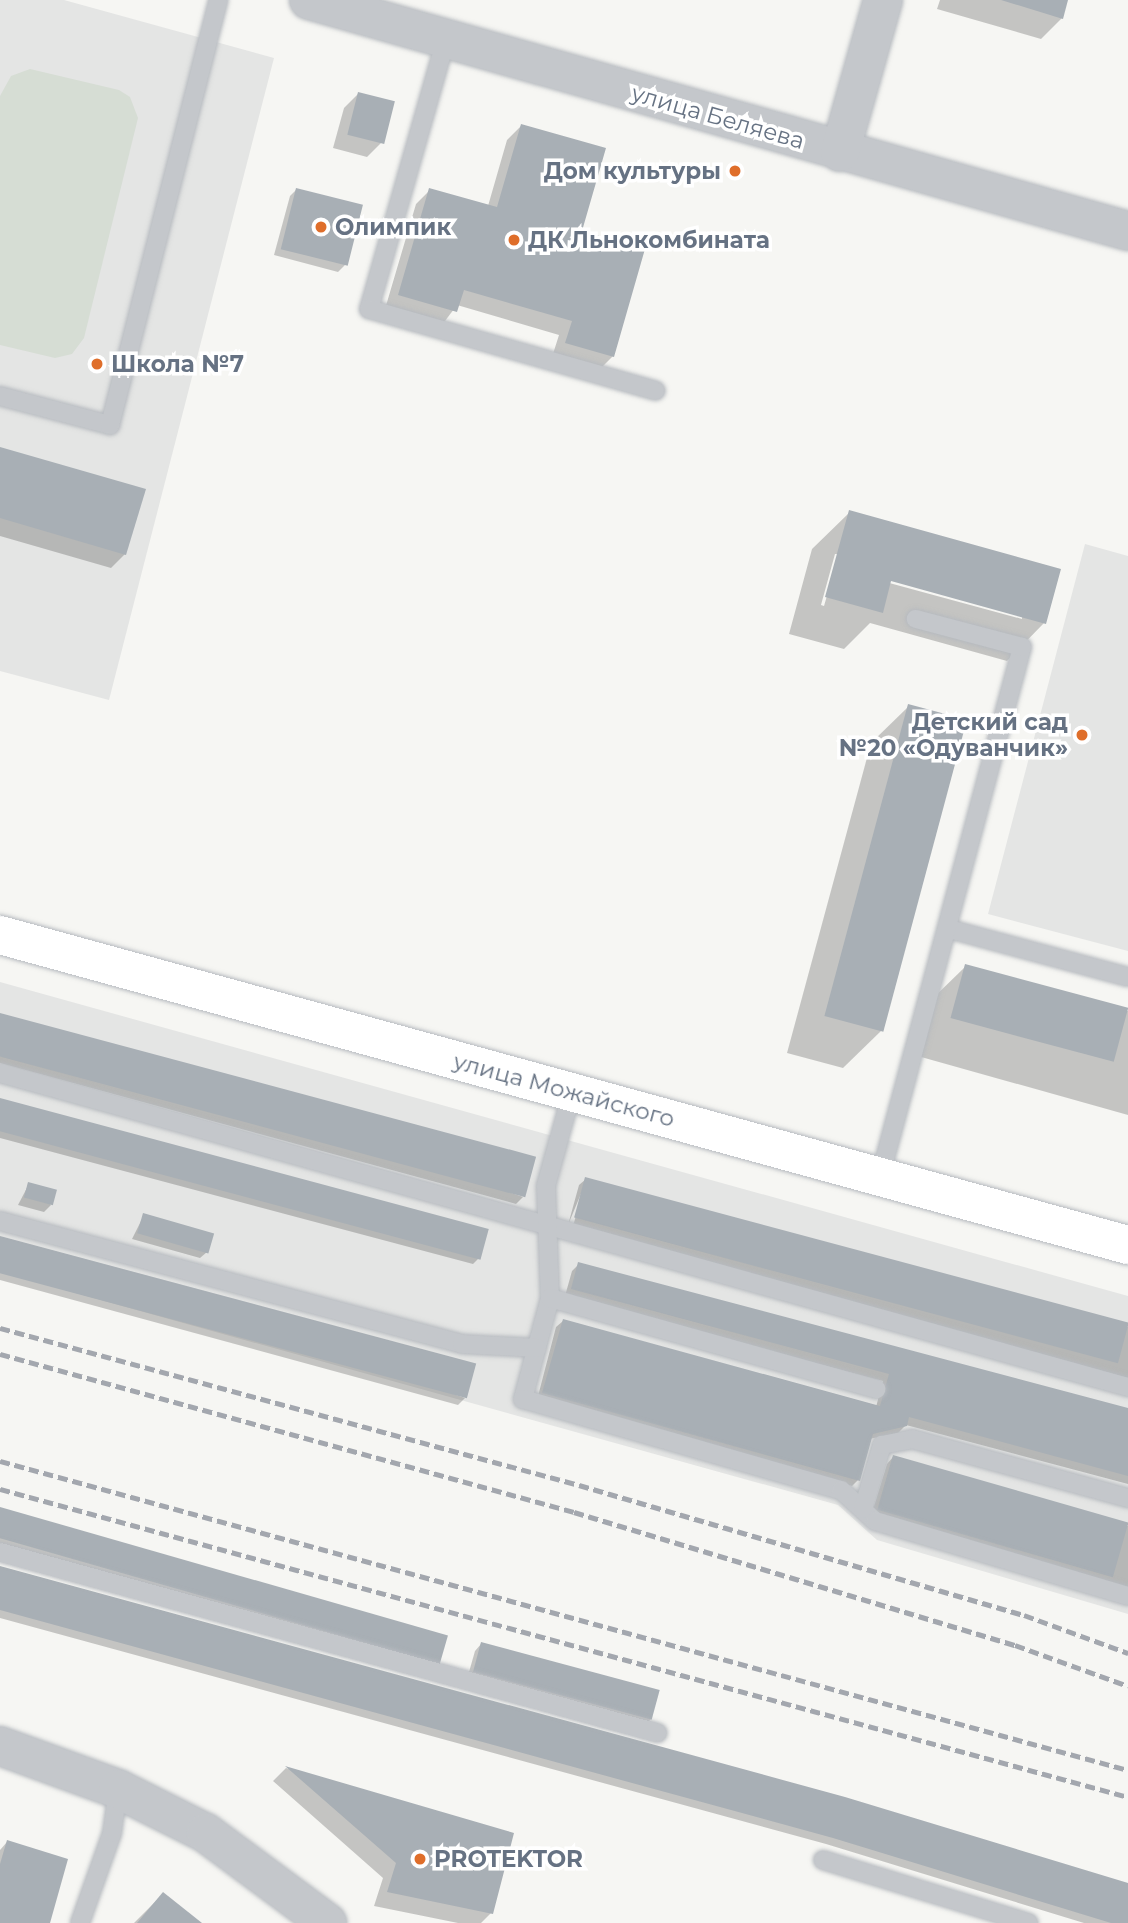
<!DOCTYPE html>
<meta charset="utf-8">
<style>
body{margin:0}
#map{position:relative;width:1128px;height:1923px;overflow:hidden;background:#f6f6f3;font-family:Montserrat,sans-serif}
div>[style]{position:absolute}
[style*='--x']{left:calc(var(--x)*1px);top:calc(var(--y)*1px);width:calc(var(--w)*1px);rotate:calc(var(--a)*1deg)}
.built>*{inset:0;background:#e4e5e4}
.green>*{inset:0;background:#d6ddd4}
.shadow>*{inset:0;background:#0003}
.building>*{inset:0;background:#a8afb5;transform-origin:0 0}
.roads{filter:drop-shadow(0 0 2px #b6babf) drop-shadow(0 0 2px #b6babf)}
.service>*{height:18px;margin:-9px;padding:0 9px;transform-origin:9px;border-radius:9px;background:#c4c7cb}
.tertiary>*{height:38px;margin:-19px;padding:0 19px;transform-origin:19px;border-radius:19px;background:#c4c7cb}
.secondary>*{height:38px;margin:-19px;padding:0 19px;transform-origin:19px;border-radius:19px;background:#fff}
.rail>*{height:5px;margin-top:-2.5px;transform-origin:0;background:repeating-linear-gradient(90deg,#a3a7ae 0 10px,transparent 0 15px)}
.dots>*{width:19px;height:19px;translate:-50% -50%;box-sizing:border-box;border:4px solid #fff;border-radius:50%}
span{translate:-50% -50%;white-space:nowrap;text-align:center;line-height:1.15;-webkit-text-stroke:7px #fff;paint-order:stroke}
.street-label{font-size:23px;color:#667283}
.poi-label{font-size:23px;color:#667283;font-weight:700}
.right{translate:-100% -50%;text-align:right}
.left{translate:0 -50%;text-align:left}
</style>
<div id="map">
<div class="built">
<i style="clip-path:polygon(0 0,64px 0,274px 58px,109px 700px,0 671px)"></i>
<i style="clip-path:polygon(1085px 544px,1128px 556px,1128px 951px,988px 914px)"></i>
<i style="clip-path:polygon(0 982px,1128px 1296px,1128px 1614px,877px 1540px,838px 1505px,0 1272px)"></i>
</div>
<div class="green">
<i style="clip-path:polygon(30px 69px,119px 90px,130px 97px,138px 118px,84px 338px,72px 354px,55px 358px,0 345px,0 96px,11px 76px)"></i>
</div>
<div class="shadow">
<i style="clip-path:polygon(940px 0,1066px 0,1062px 18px,1041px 39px,937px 9px)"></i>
<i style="clip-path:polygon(358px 94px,381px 143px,367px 157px,333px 148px,344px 108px)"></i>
<i style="clip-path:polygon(521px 126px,580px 232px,613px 356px,599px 370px,552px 357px,559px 335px,457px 305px,442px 325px,385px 309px,416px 204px,430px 190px,488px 206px,507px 140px)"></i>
<i style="clip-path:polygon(296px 190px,345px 265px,338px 272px,274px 255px,290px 196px)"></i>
<i style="clip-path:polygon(0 449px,125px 554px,111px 568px,0 536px)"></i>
<i style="clip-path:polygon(evenodd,850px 512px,1044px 623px,1007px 661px,870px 623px,844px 649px,789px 634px,812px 549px,850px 512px,835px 554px,839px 554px,824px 606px,821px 605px,835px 554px,850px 512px,883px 577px,1022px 615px,1022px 619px,882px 581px,883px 577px)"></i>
<i style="clip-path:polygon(909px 706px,881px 1031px,843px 1068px,787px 1053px,871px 743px)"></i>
<i style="clip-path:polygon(966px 966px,1128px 1011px,1128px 1115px,914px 1055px,928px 1003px)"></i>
<i style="clip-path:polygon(0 1015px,523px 1197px,516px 1204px,0 1063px)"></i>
<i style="clip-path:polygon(0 1100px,479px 1258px,473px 1264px,0 1138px)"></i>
<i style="clip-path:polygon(586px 1179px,1128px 1327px,1128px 1378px,573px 1226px,585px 1184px,568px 1225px,579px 1185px)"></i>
<i style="clip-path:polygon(29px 1184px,51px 1205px,44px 1212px,18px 1205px)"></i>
<i style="clip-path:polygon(144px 1215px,207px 1252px,200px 1258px,132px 1239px)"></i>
<i style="clip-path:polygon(0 1238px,465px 1398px,458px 1405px,0 1280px)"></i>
<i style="clip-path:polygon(579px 1264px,1128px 1410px,1128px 1484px,906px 1425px,898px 1433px,869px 1439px,858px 1480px,852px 1486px,537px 1400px,556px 1327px,563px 1321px,876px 1407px,883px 1381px,565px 1296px,572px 1271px)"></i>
<i style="clip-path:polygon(893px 1457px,1128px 1526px,1128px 1591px,871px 1516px,887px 1464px)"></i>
<i style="clip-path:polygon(0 1509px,440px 1661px,433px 1667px,0 1545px)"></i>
<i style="clip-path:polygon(0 1568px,1128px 1885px,1128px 1923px,1084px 1923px,826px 1844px,0 1618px)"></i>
<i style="clip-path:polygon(481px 1644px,651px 1719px,644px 1726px,467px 1679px,475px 1651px)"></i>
<i style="clip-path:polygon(286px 1768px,512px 1834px,491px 1913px,481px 1923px,458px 1923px,374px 1906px,383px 1878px,273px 1781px)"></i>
<i style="clip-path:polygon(7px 1842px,48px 1923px,0 1923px,0 1850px)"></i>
<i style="clip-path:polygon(163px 1894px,199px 1923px,134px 1923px)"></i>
</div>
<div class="building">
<i style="clip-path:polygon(1001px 0,1068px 0,1063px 19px)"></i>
<i style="left:358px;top:92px;width:38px;height:44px;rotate:14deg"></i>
<i style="clip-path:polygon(521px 124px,606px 148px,582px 231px,645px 249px,614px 357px,565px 343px,572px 321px,464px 290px,457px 312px,398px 295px,429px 188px,497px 207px)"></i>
<i style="left:296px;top:188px;width:69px;height:63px;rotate:14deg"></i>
<i style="clip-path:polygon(0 447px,146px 489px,126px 555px,0 518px)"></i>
<i style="clip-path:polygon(849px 510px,1061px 569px,1046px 624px,891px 581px,883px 613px,825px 597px)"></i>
<i style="left:908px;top:704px;width:61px;height:323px;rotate:15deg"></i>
<i style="left:965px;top:964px;width:169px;height:56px;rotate:15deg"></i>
<i style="left:0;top:1013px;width:555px;height:42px;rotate:15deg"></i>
<i style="left:0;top:1098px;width:506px;height:32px;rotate:15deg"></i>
<i style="left:585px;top:1177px;width:563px;height:42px;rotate:15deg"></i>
<i style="left:28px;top:1182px;width:30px;height:16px;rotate:15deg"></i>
<i style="left:143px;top:1213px;width:74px;height:21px;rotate:16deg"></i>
<i style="left:0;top:1236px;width:493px;height:36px;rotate:15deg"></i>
<i style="clip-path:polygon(578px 1262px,1128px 1408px,1128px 1476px,909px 1417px,907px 1426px,873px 1434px,860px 1481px,542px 1393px,563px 1319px,880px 1406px,889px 1374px,571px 1289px)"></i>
<i style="left:893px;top:1455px;width:245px;height:57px;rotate:16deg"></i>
<i style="left:0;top:1507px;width:466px;height:30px;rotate:16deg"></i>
<i style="clip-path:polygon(0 1566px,845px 1797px,1128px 1883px,1128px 1923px,1111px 1923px,833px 1838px,0 1610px)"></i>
<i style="left:481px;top:1642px;width:185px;height:31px;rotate:15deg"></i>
<i style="clip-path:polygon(285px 1766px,514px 1833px,493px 1914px,387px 1892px,396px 1863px)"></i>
<i style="clip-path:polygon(7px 1840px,68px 1859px,50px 1923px,0 1923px,0 1864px)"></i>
<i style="clip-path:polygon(163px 1892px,202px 1923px,137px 1923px)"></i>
</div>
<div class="roads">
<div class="service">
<i style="--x:446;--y:39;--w:281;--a:105.9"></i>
<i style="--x:369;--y:309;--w:298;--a:15.9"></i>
<i style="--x:0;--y:396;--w:114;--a:14.8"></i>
<i style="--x:110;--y:425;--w:439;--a:-75.7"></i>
<i style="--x:949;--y:929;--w:185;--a:15"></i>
<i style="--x:0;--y:1073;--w:1171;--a:15.56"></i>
<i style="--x:572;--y:1092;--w:98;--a:105.5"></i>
<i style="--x:546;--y:1186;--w:112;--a:88"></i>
<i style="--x:550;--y:1298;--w:105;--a:105"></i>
<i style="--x:523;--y:1399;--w:331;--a:16"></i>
<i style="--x:841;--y:1490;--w:46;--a:42.4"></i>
<i style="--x:875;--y:1521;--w:264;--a:16.5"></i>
<i style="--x:880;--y:1177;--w:549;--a:-75"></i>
<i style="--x:1022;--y:647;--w:110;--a:-165.2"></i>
<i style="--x:0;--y:1221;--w:478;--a:14.9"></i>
<i style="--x:462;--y:1344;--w:75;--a:3.1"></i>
<i style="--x:550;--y:1298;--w:339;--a:15.6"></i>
<i style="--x:863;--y:1509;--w:67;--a:-73.5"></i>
<i style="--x:882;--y:1445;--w:31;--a:-11"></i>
<i style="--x:912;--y:1439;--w:224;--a:15.3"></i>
<i style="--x:0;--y:1552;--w:682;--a:15.38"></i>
<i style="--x:823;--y:1860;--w:215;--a:17"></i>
<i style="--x:80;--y:1923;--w:96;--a:-70.4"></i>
<i style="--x:112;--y:1833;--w:44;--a:-82.2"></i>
</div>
<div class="tertiary">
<i style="--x:309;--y:0;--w:851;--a:15.75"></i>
<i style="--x:840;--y:152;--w:158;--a:-74.2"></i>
<i style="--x:0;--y:1746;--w:126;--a:20"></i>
<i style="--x:118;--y:1789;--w:98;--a:26.6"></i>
<i style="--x:206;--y:1833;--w:151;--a:36.6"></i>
</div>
<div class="secondary">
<i style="--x:0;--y:935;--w:1170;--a:15.37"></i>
</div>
</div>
<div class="rail">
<i style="--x:0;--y:1328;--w:600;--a:15.17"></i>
<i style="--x:579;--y:1485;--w:464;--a:16.3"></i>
<i style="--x:1024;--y:1615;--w:111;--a:20.1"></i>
<i style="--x:0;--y:1354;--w:595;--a:15.39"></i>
<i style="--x:574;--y:1512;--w:461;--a:16.8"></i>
<i style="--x:1015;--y:1645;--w:120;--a:19.9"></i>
<i style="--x:0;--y:1461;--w:1170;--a:15.32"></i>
<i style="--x:0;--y:1489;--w:1169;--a:15.27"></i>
</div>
<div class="dots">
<i style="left:735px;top:171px;background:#df6e2a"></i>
<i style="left:321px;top:227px;background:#df6e2a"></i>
<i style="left:514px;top:240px;background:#df6e2a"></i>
<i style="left:97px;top:364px;background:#df6e2a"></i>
<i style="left:1082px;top:735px;background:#df6e2a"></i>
<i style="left:420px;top:1859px;background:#df6e2a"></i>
</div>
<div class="street-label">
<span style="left:718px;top:117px;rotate:16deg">улица Беляева</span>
<span style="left:564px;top:1090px;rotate:15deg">улица Можайского</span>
</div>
<div class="poi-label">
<span class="right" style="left:721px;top:171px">Дом культуры</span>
<span class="left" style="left:335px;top:227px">Олимпик</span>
<span class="left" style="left:528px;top:240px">ДК Льнокомбината</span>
<span class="left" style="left:111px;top:364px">Школа №7</span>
<span class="right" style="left:1068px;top:735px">Детский сад<br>№20 «Одуванчик»</span>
<span class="left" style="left:434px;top:1859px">PROTEKTOR</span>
</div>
</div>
